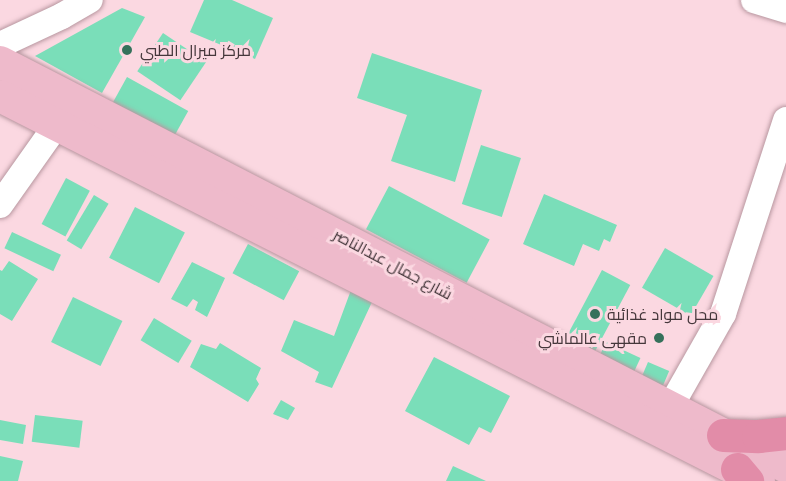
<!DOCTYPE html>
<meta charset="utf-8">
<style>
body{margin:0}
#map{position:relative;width:786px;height:481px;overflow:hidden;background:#fbd8e1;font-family:"Playfair Display",Cairo,serif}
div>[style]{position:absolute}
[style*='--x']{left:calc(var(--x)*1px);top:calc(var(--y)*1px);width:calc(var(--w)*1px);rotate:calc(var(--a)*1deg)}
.building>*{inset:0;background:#7adeb9;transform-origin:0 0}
.roads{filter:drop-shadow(0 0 2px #b897a0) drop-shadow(0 0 2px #b897a0)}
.minor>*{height:26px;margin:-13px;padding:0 13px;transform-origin:13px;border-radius:13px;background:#fff}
.major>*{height:32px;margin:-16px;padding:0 16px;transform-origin:16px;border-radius:16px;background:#eebacb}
.highway>*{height:33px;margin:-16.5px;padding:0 16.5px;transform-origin:16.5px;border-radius:16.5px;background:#e28ca8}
.dots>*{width:16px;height:16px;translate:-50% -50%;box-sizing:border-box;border:3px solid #fbd8e1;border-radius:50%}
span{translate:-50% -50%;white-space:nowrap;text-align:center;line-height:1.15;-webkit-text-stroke:6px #fbd8e1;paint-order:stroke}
.poi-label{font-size:16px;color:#45373b}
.left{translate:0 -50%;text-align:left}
.right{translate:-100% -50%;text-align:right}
.street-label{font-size:16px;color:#45373b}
</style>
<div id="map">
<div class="building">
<i style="clip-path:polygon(204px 0,232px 0,273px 18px,255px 59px,190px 32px)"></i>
<i style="clip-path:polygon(122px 8px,145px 17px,102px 93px,35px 56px)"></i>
<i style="left:163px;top:33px;width:52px;height:46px;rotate:34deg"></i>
<i style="clip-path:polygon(372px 53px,482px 90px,455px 182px,391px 161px,407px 115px,357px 98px)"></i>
<i style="left:127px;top:77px;width:70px;height:35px;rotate:29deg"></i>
<i style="left:481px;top:145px;width:42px;height:62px;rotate:18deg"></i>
<i style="left:66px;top:178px;width:27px;height:52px;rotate:28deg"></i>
<i style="left:389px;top:186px;width:114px;height:49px;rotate:28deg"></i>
<i style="clip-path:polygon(544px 194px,617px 225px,610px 242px,604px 239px,599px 251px,583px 244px,574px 266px,523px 244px)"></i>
<i style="left:94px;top:195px;width:17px;height:53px;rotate:31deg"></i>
<i style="left:135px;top:207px;width:56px;height:57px;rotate:27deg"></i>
<i style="left:12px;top:232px;width:54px;height:18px;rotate:25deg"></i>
<i style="left:248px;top:244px;width:58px;height:33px;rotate:28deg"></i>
<i style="left:665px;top:248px;width:56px;height:46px;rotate:30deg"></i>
<i style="clip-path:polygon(9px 261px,38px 279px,12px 321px,0 314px,0 270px,2px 271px)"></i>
<i style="clip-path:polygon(192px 262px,225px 278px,207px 317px,195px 310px,198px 302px,193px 299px,187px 307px,171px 299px)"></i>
<i style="left:602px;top:270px;width:32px;height:77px;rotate:28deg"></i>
<i style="clip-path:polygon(351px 290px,372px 302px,332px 388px,315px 382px,319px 372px,281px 351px,294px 320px,334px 336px)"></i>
<i style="left:73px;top:297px;width:55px;height:50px;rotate:26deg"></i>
<i style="left:154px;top:318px;width:44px;height:26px;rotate:31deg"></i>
<i style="left:606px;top:342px;width:38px;height:19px;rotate:25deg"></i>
<i style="clip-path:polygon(220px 343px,261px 368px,256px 379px,259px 384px,248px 402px,190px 367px,201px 344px,216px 349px)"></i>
<i style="clip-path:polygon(434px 357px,510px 396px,491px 433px,479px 427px,469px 445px,405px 411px)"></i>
<i style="left:648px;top:362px;width:23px;height:18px;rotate:23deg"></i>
<i style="clip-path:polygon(281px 400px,295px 408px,288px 420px,273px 414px)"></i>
<i style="left:35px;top:415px;width:48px;height:27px;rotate:7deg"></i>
<i style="clip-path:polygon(0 420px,26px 425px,23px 444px,0 440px)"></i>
<i style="clip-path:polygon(0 456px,23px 461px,18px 481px,0 481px)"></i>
<i style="clip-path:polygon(453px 466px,486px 481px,446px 481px)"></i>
</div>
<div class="roads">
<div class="minor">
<i style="--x:754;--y:0;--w:34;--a:17"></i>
<i style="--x:0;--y:45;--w:68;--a:-25.1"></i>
<i style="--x:62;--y:16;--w:32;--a:-30"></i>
<i style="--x:0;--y:205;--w:97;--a:-54.7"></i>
<i style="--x:669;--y:409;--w:109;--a:-60.4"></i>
<i style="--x:723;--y:314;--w:204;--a:-72"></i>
</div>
<div class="major">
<i style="--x:0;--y:62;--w:884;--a:27.26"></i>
<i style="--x:0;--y:96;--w:851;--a:26.9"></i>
</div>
<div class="highway">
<i style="--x:723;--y:435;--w:35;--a:2"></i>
<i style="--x:758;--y:436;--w:28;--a:-6"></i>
<i style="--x:737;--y:469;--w:16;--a:50"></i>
</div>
</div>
<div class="dots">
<i style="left:127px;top:50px;background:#35715b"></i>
<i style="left:595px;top:314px;background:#35715b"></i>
<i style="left:659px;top:338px;background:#35715b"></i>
</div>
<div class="poi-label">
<span class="left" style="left:140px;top:50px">مركز ميرال الطبي</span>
<span class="left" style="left:607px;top:314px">محل مواد غذائية</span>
<span class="right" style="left:647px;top:338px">مقهى عالماشي</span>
</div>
<div class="street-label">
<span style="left:393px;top:264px;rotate:28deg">شارع جمال عبدالناصر</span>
</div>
</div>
